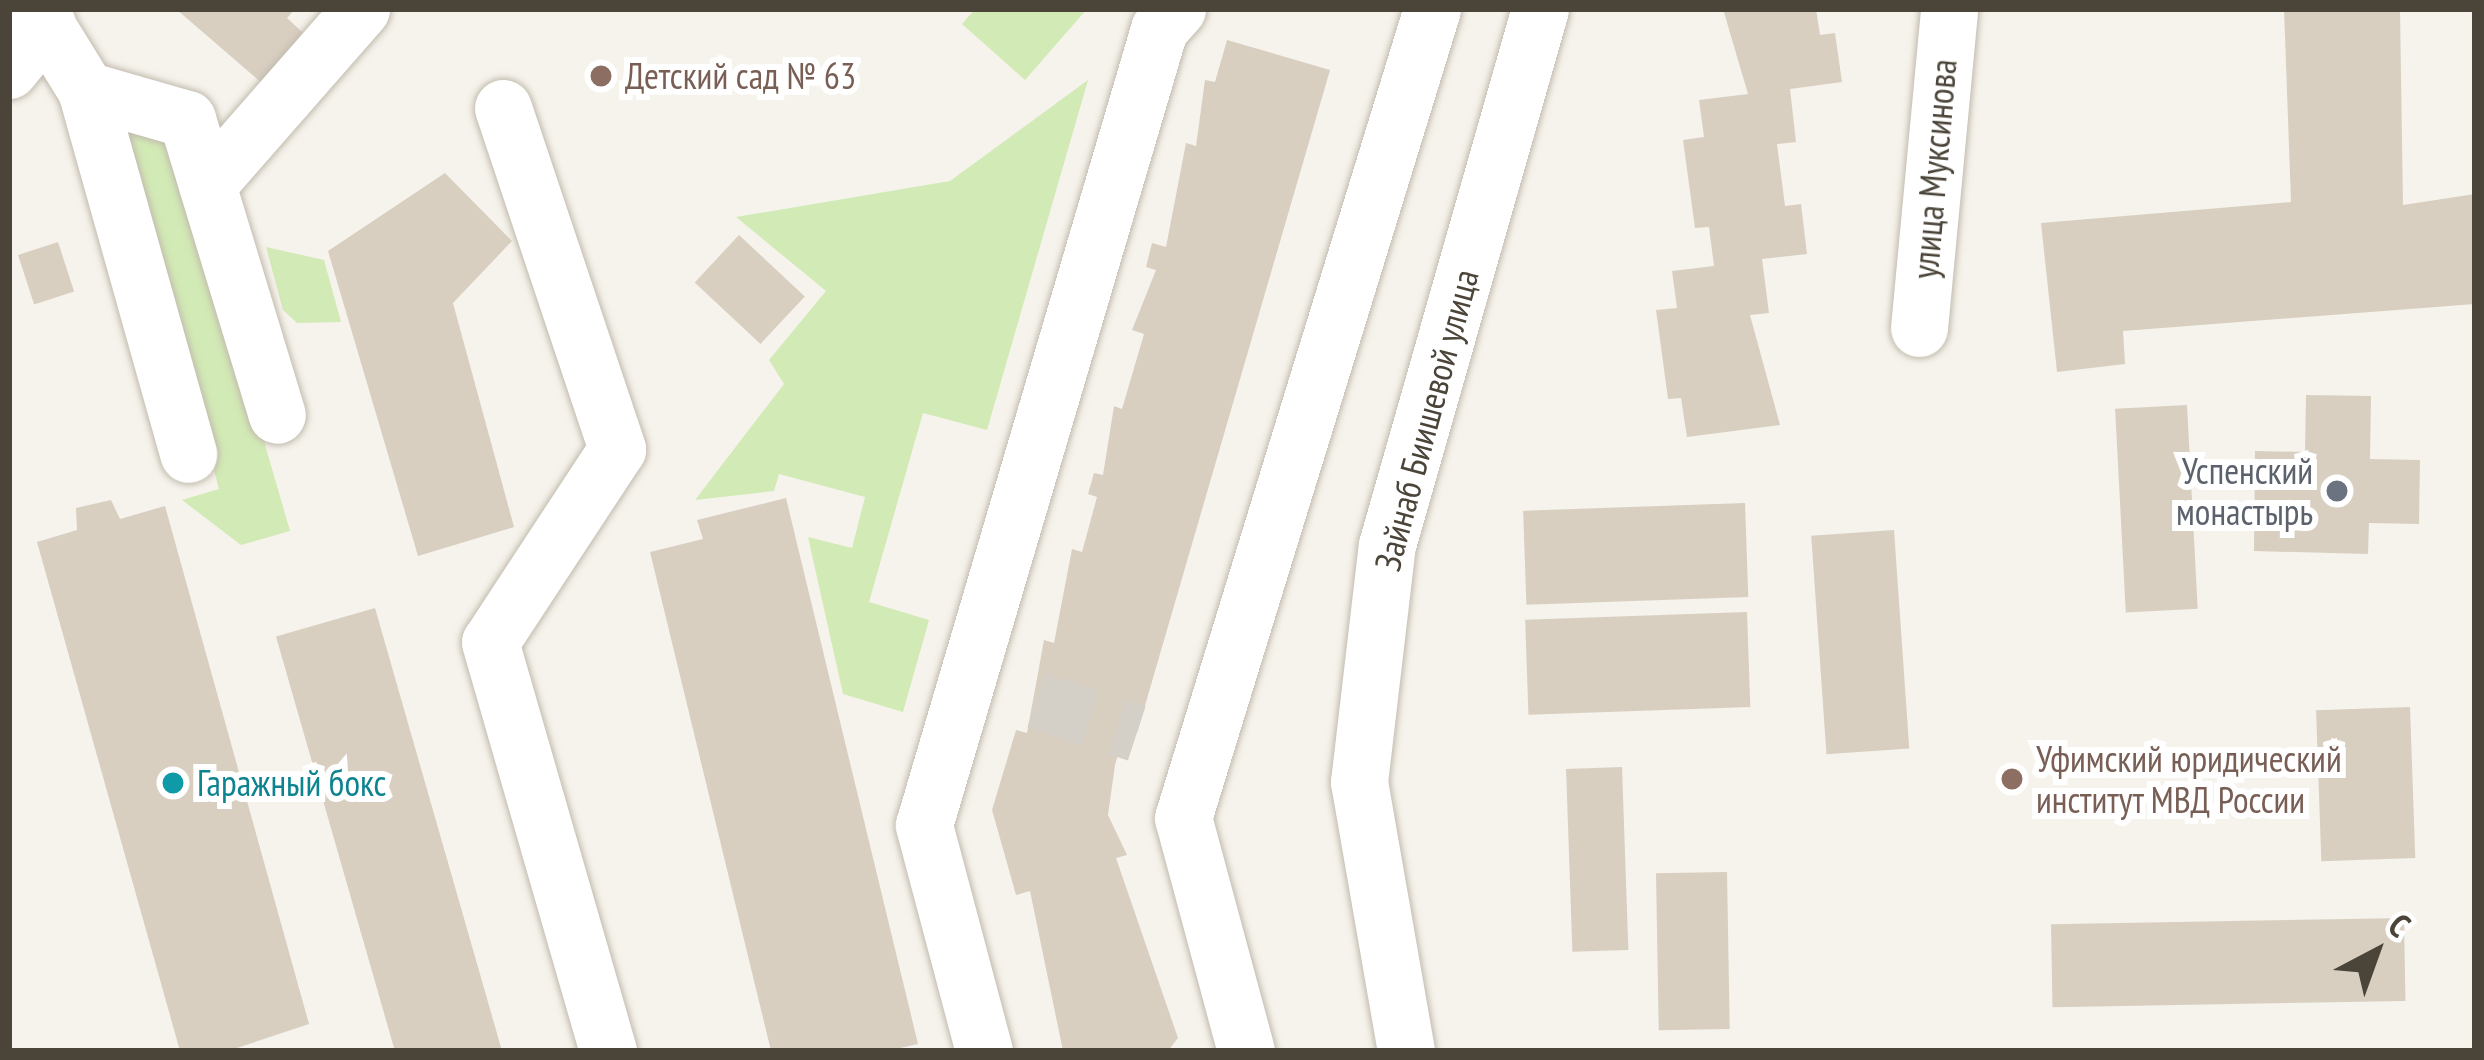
<!DOCTYPE html>
<meta charset="utf-8">
<style>
body{margin:0}
#map{position:relative;width:2484px;height:1060px;overflow:hidden;background:#f6f3ec;font-family:"PT Sans Narrow",sans-serif}
div>[style]{position:absolute}
[style*='--x']{left:calc(var(--x)*1px);top:calc(var(--y)*1px);width:calc(var(--w)*1px);rotate:calc(var(--a)*1deg)}
.green>*{inset:0;background:#d2eab5}
.building>*{inset:0;background:#d8cfc1;transform-origin:0 0}
.minor-tunnel>*{height:57px;margin-top:-28.5px;transform-origin:0;background:repeating-linear-gradient(90deg,#d4d0c8 0 57px,transparent 0 85px)}
.roads{filter:drop-shadow(0 0 3px #c2bbae) drop-shadow(0 0 3px #c2bbae)}
.minor>*{height:57px;margin:-28.5px;padding:0 28.5px;transform-origin:28.5px;border-radius:28.5px;background:#fff}
.dots>*{width:33px;height:33px;translate:-50% -50%;box-sizing:border-box;border:6px solid #fff;border-radius:50%}
span{translate:-50% -50%;white-space:nowrap;text-align:center;line-height:1.15;-webkit-text-stroke:12px #fff;paint-order:stroke}
.education-label{font-size:36px;color:#785e54}
.left{translate:0 -50%;text-align:left}
.street-label{font-size:36px;color:#4b4439}
.worship-label{font-size:36px;color:#5b616d}
.right{translate:-100% -50%;text-align:right}
.culture-label{font-size:36px;color:#0d838f}
.frame{position:absolute;inset:0;border:12px solid #4b4439;pointer-events:none}
.north{position:absolute;left:2316px;top:892px;width:120px;height:120px;-webkit-text-stroke:9px #fff;paint-order:stroke;rotate:41deg;font-size:33px;font-weight:700;line-height:48px;text-align:center;color:#4b4439}
.north::after{content:'';display:block;margin:auto;width:42px;height:54px;background:#4b4439;clip-path:polygon(50% 0,100% 100%,50% 72%,0 100%)}
</style>
<div id="map">
<div class="green">
<i style="clip-path:polygon(975px 9px,1087px 9px,1025px 80px,962px 24px)"></i>
<i style="clip-path:polygon(1088px 80px,987px 430px,923px 413px,869px 602px,929px 620px,903px 712px,843px 694px,808px 537px,852px 548px,865px 497px,779px 474px,774px 491px,695px 500px,784px 384px,769px 360px,826px 291px,736px 217px,950px 181px)"></i>
<i style="clip-path:polygon(133px 118px,173px 127px,290px 531px,241px 545px,182px 500px,219px 489px,125px 133px)"></i>
<i style="clip-path:polygon(266px 247px,324px 260px,341px 322px,297px 323px,283px 310px)"></i>
</div>
<div class="building">
<i style="clip-path:polygon(176px 9px,295px 9px,287px 18px,313px 42px,271px 91px)"></i>
<i style="clip-path:polygon(1723px 9px,1816px 9px,1820px 35px,1835px 33px,1842px 82px,1790px 89px,1796px 142px,1777px 144px,1785px 206px,1801px 204px,1807px 254px,1762px 259px,1769px 313px,1750px 315px,1780px 425px,1687px 437px,1681px 398px,1668px 399px,1656px 310px,1677px 308px,1672px 271px,1714px 266px,1709px 227px,1695px 228px,1683px 140px,1704px 137px,1699px 100px,1748px 94px)"></i>
<i style="clip-path:polygon(2284px 9px,2400px 9px,2403px 205px,2475px 194px,2475px 304px,2123px 331px,2125px 364px,2057px 372px,2041px 223px,2291px 202px)"></i>
<i style="clip-path:polygon(1227px 40px,1330px 70px,1137px 733px,1125px 730px,1115px 765px,1108px 815px,1127px 855px,1116px 858px,1178px 1038px,1168px 1051px,1063px 1051px,1030px 891px,1016px 895px,992px 810px,1016px 730px,1027px 733px,1044px 640px,1054px 643px,1072px 549px,1082px 552px,1097px 497px,1088px 494px,1094px 473px,1103px 475px,1114px 406px,1122px 409px,1144px 334px,1132px 330px,1156px 270px,1146px 267px,1152px 243px,1166px 247px,1186px 143px,1196px 146px,1205px 80px,1215px 82px)"></i>
<i style="clip-path:polygon(445px 173px,512px 241px,453px 303px,514px 527px,418px 556px,328px 251px)"></i>
<i style="left:739px;top:235px;width:90px;height:65px;rotate:43deg"></i>
<i style="left:58px;top:242px;width:52px;height:42px;rotate:72deg"></i>
<i style="clip-path:polygon(2306px 395px,2371px 396px,2370px 459px,2420px 460px,2419px 524px,2369px 523px,2368px 554px,2254px 551px,2255px 451px,2305px 452px)"></i>
<i style="left:2187px;top:405px;width:204px;height:72px;rotate:87deg"></i>
<i style="clip-path:polygon(786px 498px,918px 1044px,887px 1051px,771px 1051px,650px 552px,703px 539px,697px 520px)"></i>
<i style="clip-path:polygon(111px 500px,120px 519px,165px 506px,309px 1024px,228px 1051px,180px 1051px,37px 542px,77px 530px,76px 508px)"></i>
<i style="left:1745px;top:503px;width:94px;height:222px;rotate:88deg"></i>
<i style="left:1894px;top:530px;width:219px;height:83px;rotate:86deg"></i>
<i style="left:375px;top:608px;width:462px;height:103px;rotate:74deg"></i>
<i style="left:1747px;top:612px;width:95px;height:222px;rotate:88deg"></i>
<i style="left:2410px;top:707px;width:151px;height:94px;rotate:88deg"></i>
<i style="left:1622px;top:767px;width:183px;height:56px;rotate:88deg"></i>
<i style="left:1727px;top:872px;width:157px;height:71px;rotate:89deg"></i>
<i style="left:2404px;top:918px;width:83px;height:353px;rotate:89deg"></i>
</div>
<div class="minor-tunnel">
<i style="--x:1036;--y:700;--w:106;--a:18.1"></i>
</div>
<div class="roads">
<div class="minor">
<i style="--x:36;--y:9;--w:95;--a:58.3"></i>
<i style="--x:86;--y:90;--w:378;--a:74.3"></i>
<i style="--x:9;--y:70;--w:60;--a:-51"></i>
<i style="--x:86;--y:90;--w:105;--a:16"></i>
<i style="--x:187;--y:119;--w:309;--a:73.1"></i>
<i style="--x:503;--y:108;--w:360;--a:71.5"></i>
<i style="--x:617;--y:449;--w:231;--a:123.3"></i>
<i style="--x:490;--y:642;--w:426;--a:73.9"></i>
<i style="--x:207;--y:185;--w:234;--a:-48.8"></i>
<i style="--x:1919;--y:328;--w:320;--a:-84.6"></i>
<i style="--x:984;--y:1051;--w:234;--a:-104.9"></i>
<i style="--x:924;--y:825;--w:830;--a:-73.55"></i>
<i style="--x:1159;--y:29;--w:27;--a:-48"></i>
<i style="--x:1246;--y:1051;--w:241;--a:-105.1"></i>
<i style="--x:1183;--y:818;--w:846;--a:-72.89"></i>
<i style="--x:1406;--y:1051;--w:273;--a:-99.9"></i>
<i style="--x:1359;--y:782;--w:239;--a:-83.3"></i>
<i style="--x:1387;--y:545;--w:557;--a:-74.07"></i>
</div>
</div>
<div class="dots">
<i style="left:601px;top:76px;background:#8d6e63"></i>
<i style="left:2337px;top:491px;background:#6b7280"></i>
<i style="left:2012px;top:779px;background:#8d6e63"></i>
<i style="left:173px;top:783px;background:#0f9aa8"></i>
</div>
<div class="education-label">
<span class="left" style="left:625px;top:76px">Детский сад № 63</span>
<span class="left" style="left:2036px;top:779px">Уфимский юридический<br>институт МВД России</span>
</div>
<div class="street-label">
<span style="left:1934px;top:169px;rotate:-85deg">улица Муксинова</span>
<span style="left:1426px;top:420px;rotate:-75deg">Зайнаб Биишевой улица</span>
</div>
<div class="worship-label">
<span class="right" style="left:2313px;top:491px">Успенский<br>монастырь</span>
</div>
<div class="culture-label">
<span class="left" style="left:197px;top:783px">Гаражный бокс</span>
</div>
<div class="frame"></div>
<div class="north">С</div>
</div>
